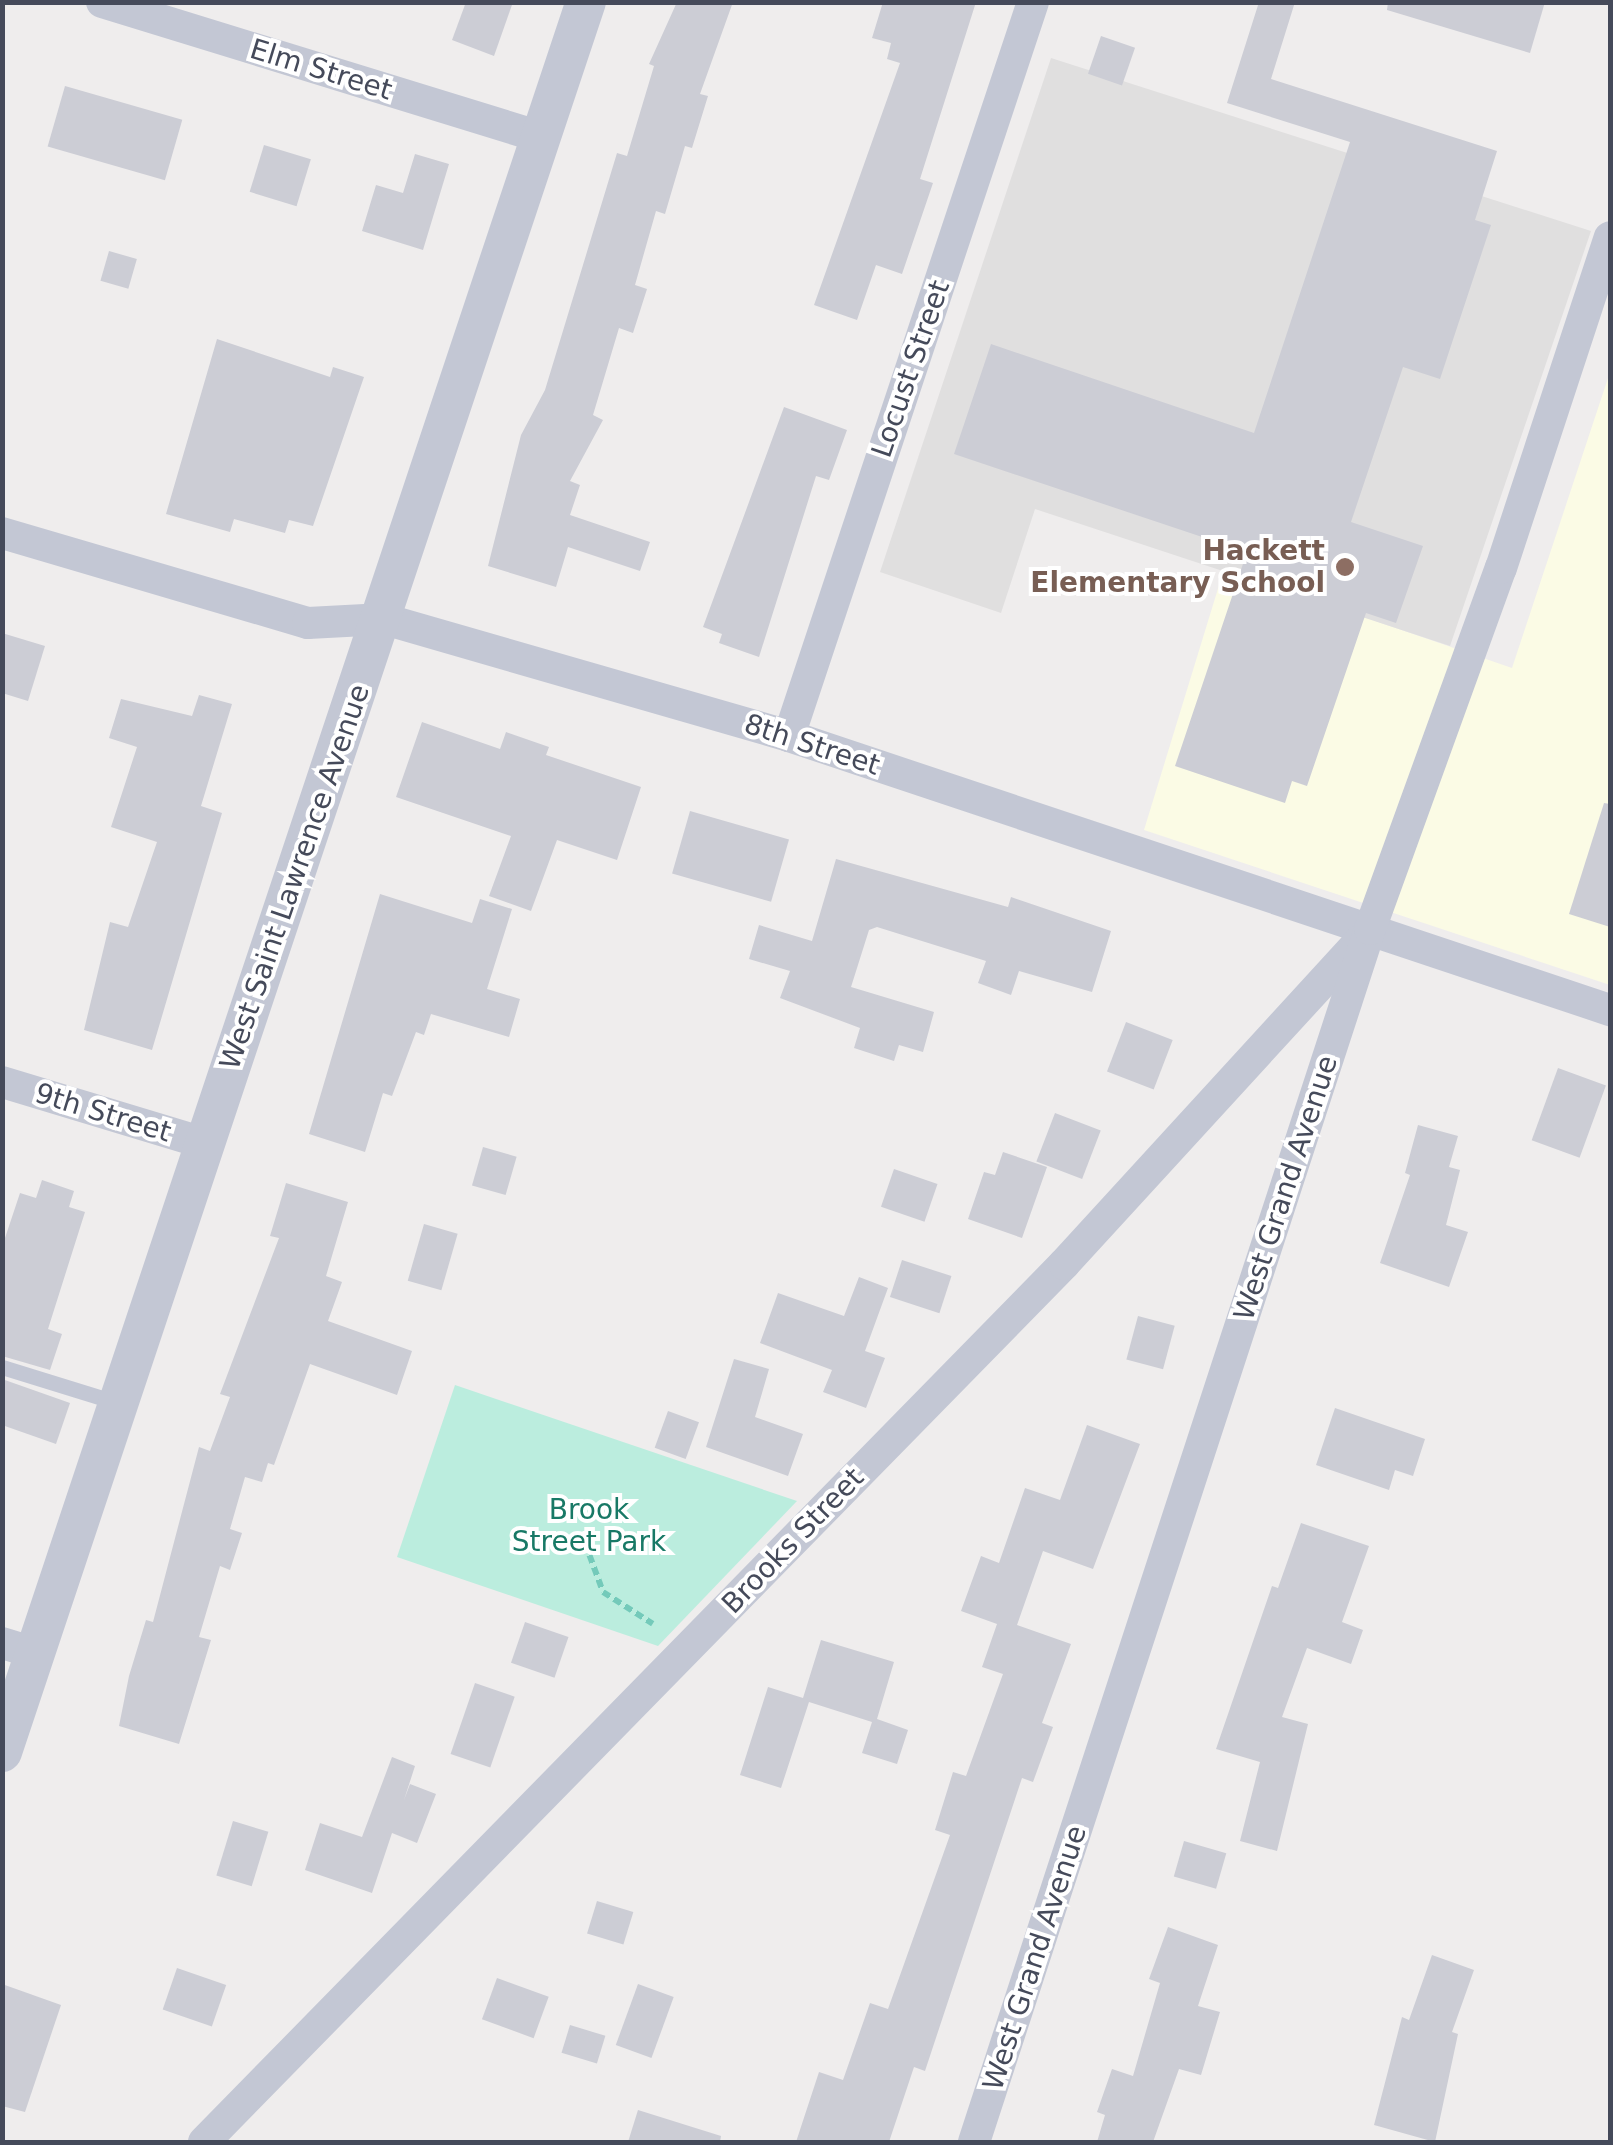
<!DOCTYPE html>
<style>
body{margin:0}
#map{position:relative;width:1613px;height:2145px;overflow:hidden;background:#efeded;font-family:"DejaVu Sans",sans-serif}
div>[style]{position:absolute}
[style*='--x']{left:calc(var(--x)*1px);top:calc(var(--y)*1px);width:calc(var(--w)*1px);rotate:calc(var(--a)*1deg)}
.commercial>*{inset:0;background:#fbfbe5}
.education>*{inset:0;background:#e0dfdf}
.green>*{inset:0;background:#bbedde}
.building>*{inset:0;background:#cccdd5;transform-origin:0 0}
.path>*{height:6px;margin-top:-3px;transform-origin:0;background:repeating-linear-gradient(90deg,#74caba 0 8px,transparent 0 13px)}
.service>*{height:15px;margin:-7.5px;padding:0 7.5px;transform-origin:7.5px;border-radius:7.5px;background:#c3c7d4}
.minor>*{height:32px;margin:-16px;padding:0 16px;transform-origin:16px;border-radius:16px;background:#c3c7d4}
.tertiary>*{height:40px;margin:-20px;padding:0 20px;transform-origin:20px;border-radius:20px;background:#c3c7d4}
.dots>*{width:28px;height:28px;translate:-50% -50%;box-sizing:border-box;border:5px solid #fff;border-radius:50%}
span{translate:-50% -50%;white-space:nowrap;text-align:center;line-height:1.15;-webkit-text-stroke:8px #fff;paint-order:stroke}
.street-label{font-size:28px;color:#454a5a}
.education-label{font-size:28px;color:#785e54;font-weight:700}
.right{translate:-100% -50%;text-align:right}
.park-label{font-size:28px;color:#187966}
.frame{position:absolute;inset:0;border:5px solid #454a5a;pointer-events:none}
</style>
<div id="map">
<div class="commercial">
<i style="clip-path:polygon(1610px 372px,1610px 985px,1144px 830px,1224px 569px,1512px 668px)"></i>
</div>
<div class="education">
<i style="clip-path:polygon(1051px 58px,1591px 231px,1450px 646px,1035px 509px,1001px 613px,880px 572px)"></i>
</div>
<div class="green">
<i style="clip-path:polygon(455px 1385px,797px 1501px,658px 1646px,397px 1557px)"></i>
</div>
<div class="building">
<i style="clip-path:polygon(466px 2px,513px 2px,494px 56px,452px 40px)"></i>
<i style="clip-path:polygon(677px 2px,733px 2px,700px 94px,708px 96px,692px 148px,685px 146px,665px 214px,656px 211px,635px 285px,647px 289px,633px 333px,619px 328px,593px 415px,603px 420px,570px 481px,580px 485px,570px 515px,650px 542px,640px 571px,568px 547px,556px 587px,488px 566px,521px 435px,545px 390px,617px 153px,627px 156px,654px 66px,649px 64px)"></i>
<i style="clip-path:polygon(883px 2px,976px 2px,920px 179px,933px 183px,902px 274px,876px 265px,857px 320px,814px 305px,900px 63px,887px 59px,891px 43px,872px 38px)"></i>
<i style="clip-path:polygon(1259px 2px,1295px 2px,1271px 79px,1497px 151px,1475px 220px,1491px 225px,1440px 379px,1403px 367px,1351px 522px,1423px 546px,1396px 623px,1366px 613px,1307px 786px,1292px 781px,1285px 803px,1175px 766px,1247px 552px,954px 454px,991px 344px,1254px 433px,1350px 142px,1227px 103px)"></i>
<i style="clip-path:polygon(1388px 2px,1545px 2px,1530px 53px,1387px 10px)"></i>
<i style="left:1101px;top:36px;width:36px;height:40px;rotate:19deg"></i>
<i style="left:65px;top:86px;width:122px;height:63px;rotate:16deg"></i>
<i style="left:264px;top:145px;width:49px;height:49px;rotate:17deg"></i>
<i style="clip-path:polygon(415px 154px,449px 164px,423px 250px,362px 231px,376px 185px,403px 193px)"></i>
<i style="left:109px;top:251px;width:29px;height:31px;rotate:16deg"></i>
<i style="clip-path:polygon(217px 339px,330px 377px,333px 367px,364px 377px,313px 526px,289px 520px,285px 533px,234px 519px,230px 532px,166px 514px)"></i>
<i style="clip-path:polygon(784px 407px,847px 430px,829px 480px,816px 476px,759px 657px,719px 643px,722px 634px,703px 627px)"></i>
<i style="clip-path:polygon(2px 633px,45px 646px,28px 701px,2px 693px)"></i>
<i style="clip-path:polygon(199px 695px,232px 704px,201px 806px,222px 813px,152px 1050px,84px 1030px,110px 922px,128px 927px,157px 842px,111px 827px,137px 747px,109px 738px,121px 699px,192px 716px)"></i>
<i style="clip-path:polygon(422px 722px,500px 749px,506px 732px,549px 747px,546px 755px,641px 787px,617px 860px,557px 840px,531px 911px,489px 896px,511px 836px,396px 797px)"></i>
<i style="clip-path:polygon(1604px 803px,1610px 804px,1610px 927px,1569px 914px)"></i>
<i style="left:690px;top:811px;width:103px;height:65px;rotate:16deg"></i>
<i style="clip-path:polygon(836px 859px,1008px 907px,1011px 897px,1111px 931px,1092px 992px,1019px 971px,1011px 995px,978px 983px,986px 961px,877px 927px,869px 930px,851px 987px,934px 1012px,923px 1052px,899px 1045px,894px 1061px,854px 1048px,860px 1028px,780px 998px,790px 971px,749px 959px,759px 925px,812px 941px)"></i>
<i style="clip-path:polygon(380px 894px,472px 923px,480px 899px,512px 909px,487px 989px,520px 999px,509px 1037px,431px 1014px,424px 1035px,416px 1032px,392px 1096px,383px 1093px,365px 1152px,309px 1134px)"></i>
<i style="left:1126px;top:1022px;width:50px;height:53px;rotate:21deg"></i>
<i style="left:1558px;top:1068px;width:51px;height:77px;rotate:20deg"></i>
<i style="left:1055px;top:1113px;width:49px;height:52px;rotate:21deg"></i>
<i style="clip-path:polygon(1418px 1125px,1458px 1136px,1449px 1167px,1460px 1170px,1446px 1225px,1468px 1232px,1449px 1287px,1380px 1263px,1410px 1175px,1405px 1173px)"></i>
<i style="left:483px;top:1147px;width:35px;height:40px;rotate:16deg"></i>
<i style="clip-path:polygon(1003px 1152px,1047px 1167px,1022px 1238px,968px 1219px,984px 1172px,995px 1175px)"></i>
<i style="left:894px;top:1169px;width:46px;height:40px;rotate:19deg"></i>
<i style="clip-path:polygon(42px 1180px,74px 1191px,69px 1207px,85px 1212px,48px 1329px,62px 1334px,50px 1370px,2px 1356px,2px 1247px,20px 1193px,36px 1198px)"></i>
<i style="clip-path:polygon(286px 1183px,348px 1202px,326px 1276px,342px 1282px,328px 1321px,412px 1351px,397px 1395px,310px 1364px,274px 1465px,268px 1463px,262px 1482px,245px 1477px,230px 1529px,242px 1533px,230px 1570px,220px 1566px,199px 1637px,211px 1640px,179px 1744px,119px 1726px,129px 1676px,146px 1620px,153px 1622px,199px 1447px,210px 1451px,230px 1397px,220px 1394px,279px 1238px,270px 1236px)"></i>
<i style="left:424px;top:1224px;width:35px;height:59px;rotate:16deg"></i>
<i style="left:902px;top:1260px;width:52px;height:39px;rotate:18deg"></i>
<i style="clip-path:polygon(859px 1277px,888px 1288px,865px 1351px,885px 1358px,866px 1408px,823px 1392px,832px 1370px,760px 1343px,778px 1293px,844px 1316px)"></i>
<i style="left:1138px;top:1316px;width:38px;height:45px;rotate:15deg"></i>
<i style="clip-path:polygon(734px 1359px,769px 1369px,755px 1417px,803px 1434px,788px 1476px,706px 1447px)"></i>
<i style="clip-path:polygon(2px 1379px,70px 1403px,56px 1444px,2px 1425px)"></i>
<i style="clip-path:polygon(1335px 1408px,1425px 1439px,1413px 1476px,1395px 1470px,1389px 1490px,1316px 1465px)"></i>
<i style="left:668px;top:1411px;width:33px;height:39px;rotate:20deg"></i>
<i style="clip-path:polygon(1087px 1425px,1140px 1444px,1093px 1569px,1043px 1551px,1017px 1625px,1071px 1644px,1042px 1723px,1053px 1727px,1033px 1782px,1022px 1778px,925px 2071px,914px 2067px,889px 2142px,796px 2142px,819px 2072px,843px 2080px,870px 2003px,888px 2009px,950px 1835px,935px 1830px,953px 1772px,966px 1776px,1003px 1674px,982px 1667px,997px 1624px,961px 1611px,981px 1556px,999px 1563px,1025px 1488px,1060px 1500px)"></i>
<i style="clip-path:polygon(1301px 1523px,1369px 1546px,1342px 1622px,1363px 1630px,1351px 1664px,1307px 1648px,1282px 1717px,1308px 1724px,1277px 1851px,1240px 1841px,1260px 1762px,1216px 1749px,1272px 1586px,1278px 1588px)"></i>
<i style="left:525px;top:1622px;width:46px;height:43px;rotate:19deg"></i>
<i style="clip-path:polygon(821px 1640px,894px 1662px,877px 1719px,908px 1730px,897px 1764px,862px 1753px,872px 1722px,809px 1702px,781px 1788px,740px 1775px,768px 1687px,803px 1698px)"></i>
<i style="left:475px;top:1683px;width:42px;height:75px;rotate:19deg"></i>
<i style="clip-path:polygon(392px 1757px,415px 1766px,404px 1800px,410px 1784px,436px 1794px,417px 1843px,392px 1833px,372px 1893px,305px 1870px,320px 1823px,362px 1837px)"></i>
<i style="left:233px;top:1821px;width:37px;height:57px;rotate:17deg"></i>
<i style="left:1184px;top:1841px;width:44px;height:37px;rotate:16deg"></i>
<i style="left:597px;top:1901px;width:38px;height:34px;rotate:17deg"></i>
<i style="clip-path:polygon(1168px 1927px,1218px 1945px,1198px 2006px,1220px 2012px,1201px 2075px,1179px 2069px,1153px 2142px,1097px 2142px,1105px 2115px,1097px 2112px,1112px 2069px,1133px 2076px,1160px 1983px,1149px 1979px)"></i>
<i style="clip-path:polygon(1432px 1955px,1474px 1970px,1452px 2032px,1458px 2034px,1435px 2142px,1374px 2125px,1402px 2017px,1409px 2020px)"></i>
<i style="left:177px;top:1968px;width:52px;height:44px;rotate:19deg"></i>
<i style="left:497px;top:1978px;width:55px;height:44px;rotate:20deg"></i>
<i style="clip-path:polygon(2px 1984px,61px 2005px,25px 2112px,2px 2106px)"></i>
<i style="left:638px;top:1984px;width:38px;height:65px;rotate:20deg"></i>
<i style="left:570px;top:2025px;width:37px;height:29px;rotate:17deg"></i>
<i style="clip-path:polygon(638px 2110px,721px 2136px,720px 2142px,628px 2142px)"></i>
</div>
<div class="path">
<i style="--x:585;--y:1543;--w:52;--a:69.8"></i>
<i style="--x:603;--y:1592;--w:59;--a:32.6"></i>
</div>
<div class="service">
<i style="--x:2;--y:1367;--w:121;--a:17.2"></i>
</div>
<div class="minor">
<i style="--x:102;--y:2;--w:459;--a:17.1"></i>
<i style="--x:2;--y:533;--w:319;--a:16.4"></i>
<i style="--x:308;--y:623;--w:76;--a:-3"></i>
<i style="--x:384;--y:619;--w:422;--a:16.1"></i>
<i style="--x:789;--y:736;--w:866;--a:18.46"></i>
<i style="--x:789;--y:736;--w:773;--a:-71.61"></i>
<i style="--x:2;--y:1082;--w:211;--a:16.8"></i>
<i style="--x:2;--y:1643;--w:34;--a:17"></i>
<i style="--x:204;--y:2142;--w:1229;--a:-45.59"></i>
<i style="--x:1064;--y:1264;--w:440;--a:-47.5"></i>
<i style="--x:974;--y:2142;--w:1276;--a:-71.92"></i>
<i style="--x:1370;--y:929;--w:384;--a:-70.1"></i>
<i style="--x:1501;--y:568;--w:348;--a:-71.8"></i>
</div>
<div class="tertiary">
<i style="--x:2;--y:1752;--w:1845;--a:-71.55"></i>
</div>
<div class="dots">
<i style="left:1345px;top:567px;background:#8d6e63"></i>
</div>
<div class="street-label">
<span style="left:321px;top:70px;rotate:17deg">Elm Street</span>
<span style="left:911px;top:369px;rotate:-71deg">Locust Street</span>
<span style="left:812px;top:745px;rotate:18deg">8th Street</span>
<span style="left:295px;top:877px;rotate:-71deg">West Saint Lawrence Avenue</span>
<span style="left:103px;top:1113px;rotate:17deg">9th Street</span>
<span style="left:1286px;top:1188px;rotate:-72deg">West Grand Avenue</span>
<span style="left:793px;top:1541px;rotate:-46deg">Brooks Street</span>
<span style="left:1035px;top:1958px;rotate:-72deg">West Grand Avenue</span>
</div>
<div class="education-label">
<span class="right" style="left:1325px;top:567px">Hackett<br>Elementary School</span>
</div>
<div class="park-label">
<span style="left:589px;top:1526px">Brook<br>Street Park</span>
</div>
<div class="frame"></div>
</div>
